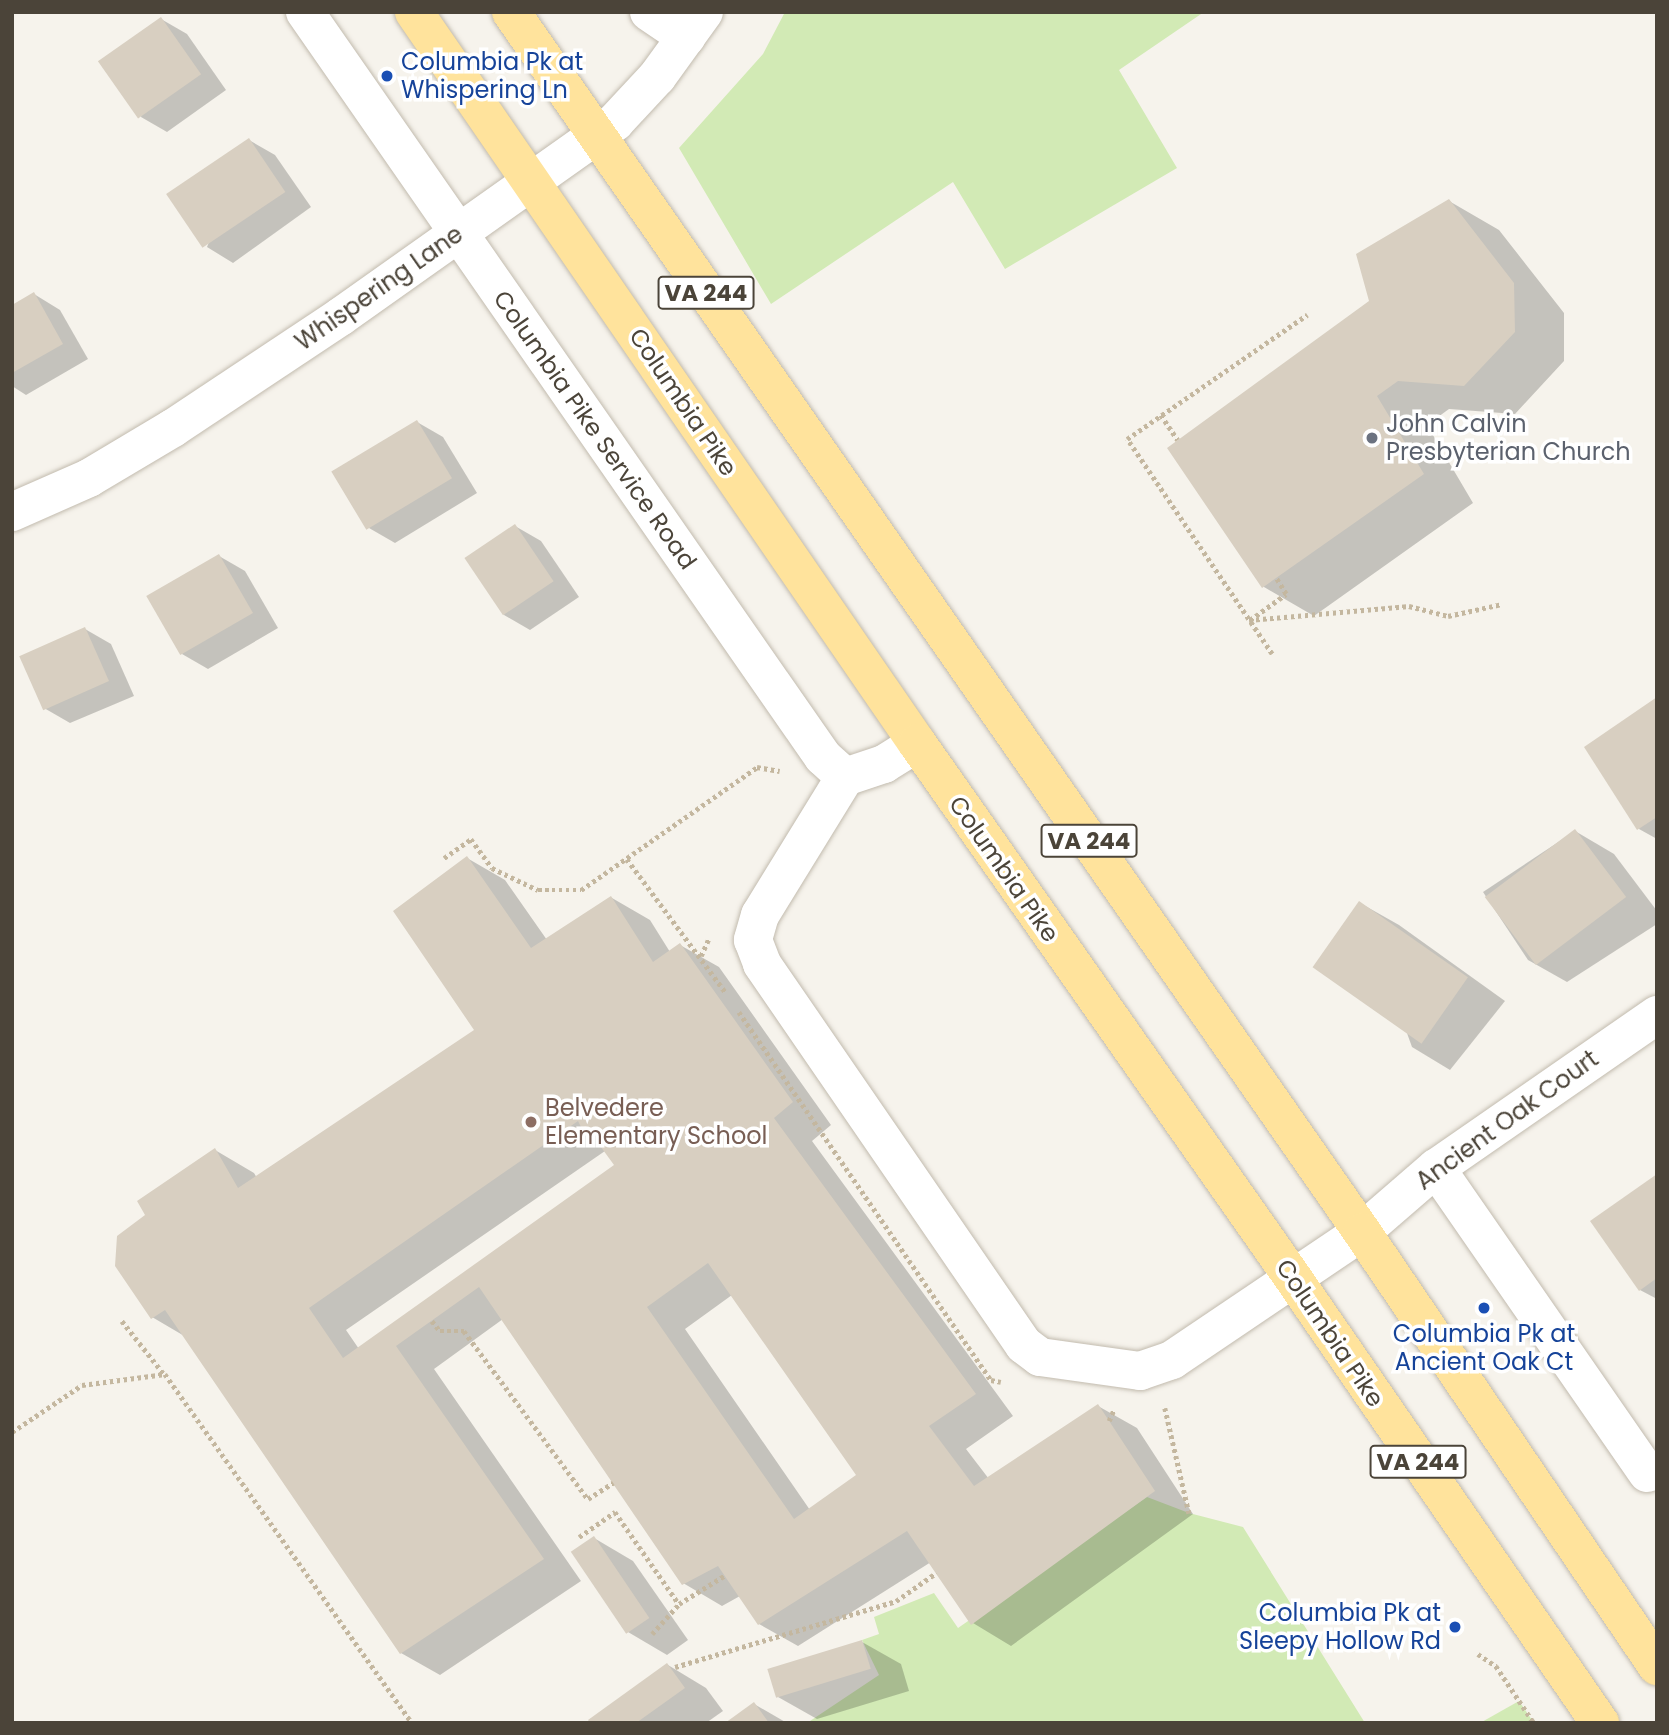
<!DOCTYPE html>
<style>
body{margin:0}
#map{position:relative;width:1669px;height:1735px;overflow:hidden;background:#f6f3ec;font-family:Poppins,sans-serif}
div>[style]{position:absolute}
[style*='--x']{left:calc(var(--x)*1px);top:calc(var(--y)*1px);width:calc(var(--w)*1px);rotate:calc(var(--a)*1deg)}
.green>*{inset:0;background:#d2eab5}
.shadow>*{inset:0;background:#0003}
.building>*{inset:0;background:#d8cfc1;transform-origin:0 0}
.path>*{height:4.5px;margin-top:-2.25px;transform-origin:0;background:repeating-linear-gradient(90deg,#c4b79f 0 3.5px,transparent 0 7px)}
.roads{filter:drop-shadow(0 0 2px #c2bbae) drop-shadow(0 0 2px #c2bbae)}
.minor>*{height:38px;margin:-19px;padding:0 19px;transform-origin:19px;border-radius:19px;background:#fff}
.major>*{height:38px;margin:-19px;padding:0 19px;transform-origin:19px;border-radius:19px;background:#ffe39c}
.dots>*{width:19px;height:19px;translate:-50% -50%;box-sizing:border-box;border:4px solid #fff;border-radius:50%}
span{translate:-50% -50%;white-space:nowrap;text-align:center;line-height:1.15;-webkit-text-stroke:7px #fff;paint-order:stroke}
.shield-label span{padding:2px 5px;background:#fff;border:2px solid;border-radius:5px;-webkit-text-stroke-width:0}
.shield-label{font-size:23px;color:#4b4439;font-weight:700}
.transit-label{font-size:24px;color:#164399}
.left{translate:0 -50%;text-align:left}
.right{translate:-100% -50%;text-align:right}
.street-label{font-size:24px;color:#4b4439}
.worship-label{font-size:24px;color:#5b616d}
.education-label{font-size:24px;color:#785e54}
.frame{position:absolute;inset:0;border:14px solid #4b4439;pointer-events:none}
</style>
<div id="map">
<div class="green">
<i style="clip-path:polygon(785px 12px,1204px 12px,1119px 70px,1177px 168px,1005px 269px,953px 182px,771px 304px,679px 148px,763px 54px)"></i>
<i style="clip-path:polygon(1147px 1497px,1189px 1513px,1243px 1527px,1365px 1723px,807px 1723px,879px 1675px,862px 1640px,879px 1634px,874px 1617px,934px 1593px,958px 1628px)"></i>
<i style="clip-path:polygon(1519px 1701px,1534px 1723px,1480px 1723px)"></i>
</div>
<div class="shadow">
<i style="clip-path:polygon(161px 19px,187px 34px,226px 90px,167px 132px,141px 117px)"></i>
<i style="clip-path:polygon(249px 140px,275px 155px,311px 207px,233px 263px,207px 247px)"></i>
<i style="clip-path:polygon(1449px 201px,1499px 230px,1564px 313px,1564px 361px,1515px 414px,1449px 409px,1427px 425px,1473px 503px,1314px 616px,1264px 587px,1170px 448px,1370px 301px)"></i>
<i style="clip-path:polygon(34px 294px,60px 310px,88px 359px,26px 395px,12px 386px,12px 307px)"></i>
<i style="clip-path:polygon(417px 422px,443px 437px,477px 493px,395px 543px,369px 528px)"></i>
<i style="clip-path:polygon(515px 526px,541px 541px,579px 597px,530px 630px,504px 615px)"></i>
<i style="clip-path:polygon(219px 556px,245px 571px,278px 628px,208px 669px,182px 654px)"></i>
<i style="clip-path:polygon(85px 629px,111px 644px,134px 696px,70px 723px,44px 708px)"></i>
<i style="clip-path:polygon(1657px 699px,1657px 839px,1639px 829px)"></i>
<i style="clip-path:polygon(1575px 831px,1614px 854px,1657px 911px,1657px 924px,1567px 982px,1528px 960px,1483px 892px)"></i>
<i style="clip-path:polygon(evenodd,467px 858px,505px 880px,547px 940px,612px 898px,650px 920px,670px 952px,680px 945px,719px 967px,831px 1125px,812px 1141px,1013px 1416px,966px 1449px,989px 1479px,1098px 1406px,1137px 1428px,1193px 1514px,1011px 1646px,973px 1623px,931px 1562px,798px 1646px,759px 1624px,740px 1596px,722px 1606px,683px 1583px,503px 1319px,434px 1369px,581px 1581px,440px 1675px,401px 1653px,186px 1337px,152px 1317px,147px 1216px,215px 1150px,254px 1173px,257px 1178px,476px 1030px,467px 858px,605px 1151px,616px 1166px,359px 1349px,346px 1330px,605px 1151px,467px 858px,732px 1295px,859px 1476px,810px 1510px,685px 1329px,732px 1295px)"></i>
<i style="clip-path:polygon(1360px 903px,1399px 925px,1505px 1001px,1450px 1070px,1412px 1047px)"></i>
<i style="clip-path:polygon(1657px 1176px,1657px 1299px,1640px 1290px)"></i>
<i style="clip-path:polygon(594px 1538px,633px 1561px,688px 1640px,667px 1655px,628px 1632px)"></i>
<i style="clip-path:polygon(862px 1642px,901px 1664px,909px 1691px,817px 1719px,778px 1697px)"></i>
<i style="clip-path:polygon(668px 1665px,706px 1688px,723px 1711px,706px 1723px,592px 1723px)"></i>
<i style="clip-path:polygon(754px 1704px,787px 1723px,728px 1723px)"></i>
</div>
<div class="building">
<i style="left:161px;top:17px;width:70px;height:77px;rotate:55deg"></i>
<i style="left:249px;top:138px;width:65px;height:100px;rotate:56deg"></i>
<i style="clip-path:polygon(1449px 199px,1514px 283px,1515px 332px,1464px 386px,1398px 381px,1377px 396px,1424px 474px,1262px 588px,1167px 448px,1369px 301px,1356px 254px)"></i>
<i style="clip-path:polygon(34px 292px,63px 344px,12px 373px,12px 305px)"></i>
<i style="left:417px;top:420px;width:68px;height:100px;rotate:59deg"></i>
<i style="left:515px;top:524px;width:69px;height:61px;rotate:56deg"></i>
<i style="left:219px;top:554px;width:68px;height:84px;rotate:60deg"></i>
<i style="left:85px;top:627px;width:59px;height:72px;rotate:66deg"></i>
<i style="clip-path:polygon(1657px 697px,1657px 817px,1637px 830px,1584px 747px)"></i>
<i style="left:1575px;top:829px;width:85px;height:113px;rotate:53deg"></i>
<i style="clip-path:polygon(evenodd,467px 856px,531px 948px,611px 896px,653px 962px,680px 943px,793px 1102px,774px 1118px,976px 1394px,929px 1426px,974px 1486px,1098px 1404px,1155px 1491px,971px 1625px,907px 1531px,758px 1625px,718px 1566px,682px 1585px,479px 1287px,396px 1346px,544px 1559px,400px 1654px,165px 1310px,151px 1319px,115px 1266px,117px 1236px,145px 1215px,137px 1201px,215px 1148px,238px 1188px,474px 1030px,393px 911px,467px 856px,578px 1121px,585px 1135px,590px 1132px,614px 1165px,343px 1358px,309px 1308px,578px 1121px,467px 856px,708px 1263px,856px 1475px,794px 1519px,647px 1307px,708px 1263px)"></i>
<i style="left:1359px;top:901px;width:133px;height:81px;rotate:35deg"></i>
<i style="clip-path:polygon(1657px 1174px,1657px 1278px,1639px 1291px,1590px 1221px)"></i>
<i style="left:594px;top:1536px;width:99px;height:28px;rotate:56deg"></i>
<i style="left:862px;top:1640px;width:30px;height:99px;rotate:73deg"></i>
<i style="clip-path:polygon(667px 1663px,685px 1688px,636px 1723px,590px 1723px,588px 1720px)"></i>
<i style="clip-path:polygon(754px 1702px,769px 1723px,725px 1723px)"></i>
</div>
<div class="path">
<i style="--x:1161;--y:415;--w:30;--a:56"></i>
<i style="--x:1249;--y:620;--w:161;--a:-5"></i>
<i style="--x:1409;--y:606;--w:40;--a:14.4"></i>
<i style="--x:1448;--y:616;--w:55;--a:-12.5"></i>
<i style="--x:1250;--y:620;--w:44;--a:-35.8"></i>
<i style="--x:1286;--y:594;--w:19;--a:-122"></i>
<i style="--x:1272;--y:654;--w:259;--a:-124"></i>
<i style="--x:1127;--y:439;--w:219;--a:-34.6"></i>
<i style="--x:444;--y:858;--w:33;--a:-35"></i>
<i style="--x:471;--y:839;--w:36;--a:54"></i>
<i style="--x:492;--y:868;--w:51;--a:25.6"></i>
<i style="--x:538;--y:890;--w:43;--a:0"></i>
<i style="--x:581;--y:890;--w:215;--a:-34.9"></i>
<i style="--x:757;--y:767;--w:23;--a:10"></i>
<i style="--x:627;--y:859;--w:167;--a:53.5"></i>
<i style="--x:701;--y:956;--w:20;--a:-66"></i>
<i style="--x:739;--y:1012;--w:446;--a:55.6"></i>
<i style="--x:991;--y:1380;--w:10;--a:11"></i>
<i style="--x:122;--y:1321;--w:68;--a:51.6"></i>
<i style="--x:432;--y:1321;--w:13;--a:51"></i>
<i style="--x:440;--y:1331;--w:24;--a:0"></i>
<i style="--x:464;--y:1331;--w:209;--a:53.6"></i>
<i style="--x:588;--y:1499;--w:30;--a:-33"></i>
<i style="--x:1165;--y:1408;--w:108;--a:77.1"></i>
<i style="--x:1109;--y:1421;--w:13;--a:-67"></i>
<i style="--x:12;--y:1432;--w:84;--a:-33.9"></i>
<i style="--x:82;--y:1385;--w:84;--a:-7.5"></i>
<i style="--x:165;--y:1374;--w:428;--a:54.7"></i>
<i style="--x:579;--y:1537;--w:44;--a:-34.8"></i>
<i style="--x:615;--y:1512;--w:112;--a:55.2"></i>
<i style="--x:652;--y:1634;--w:40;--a:-48"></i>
<i style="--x:679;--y:1604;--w:53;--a:-31.9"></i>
<i style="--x:1478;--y:1654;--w:22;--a:34"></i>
<i style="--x:1496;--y:1666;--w:69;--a:56.3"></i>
<i style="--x:675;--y:1667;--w:231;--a:-16.6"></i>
<i style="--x:896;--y:1601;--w:49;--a:-35"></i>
</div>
<div class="roads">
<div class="minor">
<i style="--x:305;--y:12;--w:907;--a:55.19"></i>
<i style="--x:823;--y:757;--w:30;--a:42"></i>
<i style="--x:845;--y:777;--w:41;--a:-18.4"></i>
<i style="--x:884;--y:764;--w:39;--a:-32"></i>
<i style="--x:649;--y:12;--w:45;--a:34"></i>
<i style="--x:12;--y:512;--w:84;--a:-23.8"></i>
<i style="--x:89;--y:478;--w:98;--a:-30.8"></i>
<i style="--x:173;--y:428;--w:201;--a:-33.6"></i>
<i style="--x:340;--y:317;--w:314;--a:-35.3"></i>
<i style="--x:596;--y:136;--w:24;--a:-36"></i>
<i style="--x:615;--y:122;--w:62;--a:-47"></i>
<i style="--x:657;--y:77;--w:80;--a:-54.1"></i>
<i style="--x:845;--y:777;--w:162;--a:121.6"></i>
<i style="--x:760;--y:915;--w:26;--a:106"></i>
<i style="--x:753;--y:940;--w:26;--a:69"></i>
<i style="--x:762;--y:964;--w:462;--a:55.5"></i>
<i style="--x:1024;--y:1345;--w:20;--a:37"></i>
<i style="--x:1040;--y:1357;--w:101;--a:8"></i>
<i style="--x:1140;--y:1371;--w:34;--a:-19"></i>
<i style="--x:1172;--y:1360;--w:229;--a:-34"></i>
<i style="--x:1362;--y:1232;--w:98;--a:-40.9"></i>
<i style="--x:1436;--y:1168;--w:269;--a:-34.7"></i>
<i style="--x:1436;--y:1168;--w:371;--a:55.3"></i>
</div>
<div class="major">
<i style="--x:414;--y:12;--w:887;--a:55.47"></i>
<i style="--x:917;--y:743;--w:654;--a:54.9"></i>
<i style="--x:1293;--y:1278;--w:541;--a:55.4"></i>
<i style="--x:511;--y:12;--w:1487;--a:55.1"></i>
<i style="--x:1362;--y:1232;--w:525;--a:55.8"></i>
</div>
</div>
<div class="dots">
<i style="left:387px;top:76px;background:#1a4fb4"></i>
<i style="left:1372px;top:438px;background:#6b7280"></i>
<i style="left:531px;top:1122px;background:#8d6e63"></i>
<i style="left:1484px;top:1308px;background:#1a4fb4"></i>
<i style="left:1455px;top:1627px;background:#1a4fb4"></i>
</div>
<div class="shield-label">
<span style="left:706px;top:293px">VA 244</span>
<span style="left:1089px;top:841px">VA 244</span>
<span style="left:1418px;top:1462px">VA 244</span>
</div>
<div class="transit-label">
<span class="left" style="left:401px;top:76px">Columbia Pk at<br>Whispering Ln</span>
<span style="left:1484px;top:1348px">Columbia Pk at<br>Ancient Oak Ct</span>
<span class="right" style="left:1441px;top:1627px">Columbia Pk at<br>Sleepy Hollow Rd</span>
</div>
<div class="street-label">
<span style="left:379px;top:288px;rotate:-35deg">Whispering Lane</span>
<span style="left:683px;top:402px;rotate:56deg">Columbia Pike</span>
<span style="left:595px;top:430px;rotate:55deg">Columbia Pike Service Road</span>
<span style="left:1004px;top:869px;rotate:55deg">Columbia Pike</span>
<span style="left:1507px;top:1120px;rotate:-36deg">Ancient Oak Court</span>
<span style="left:1330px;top:1333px;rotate:56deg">Columbia Pike</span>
</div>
<div class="worship-label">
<span class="left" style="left:1386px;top:438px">John Calvin<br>Presbyterian Church</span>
</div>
<div class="education-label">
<span class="left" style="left:545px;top:1122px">Belvedere<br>Elementary School</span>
</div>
<div class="frame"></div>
</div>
